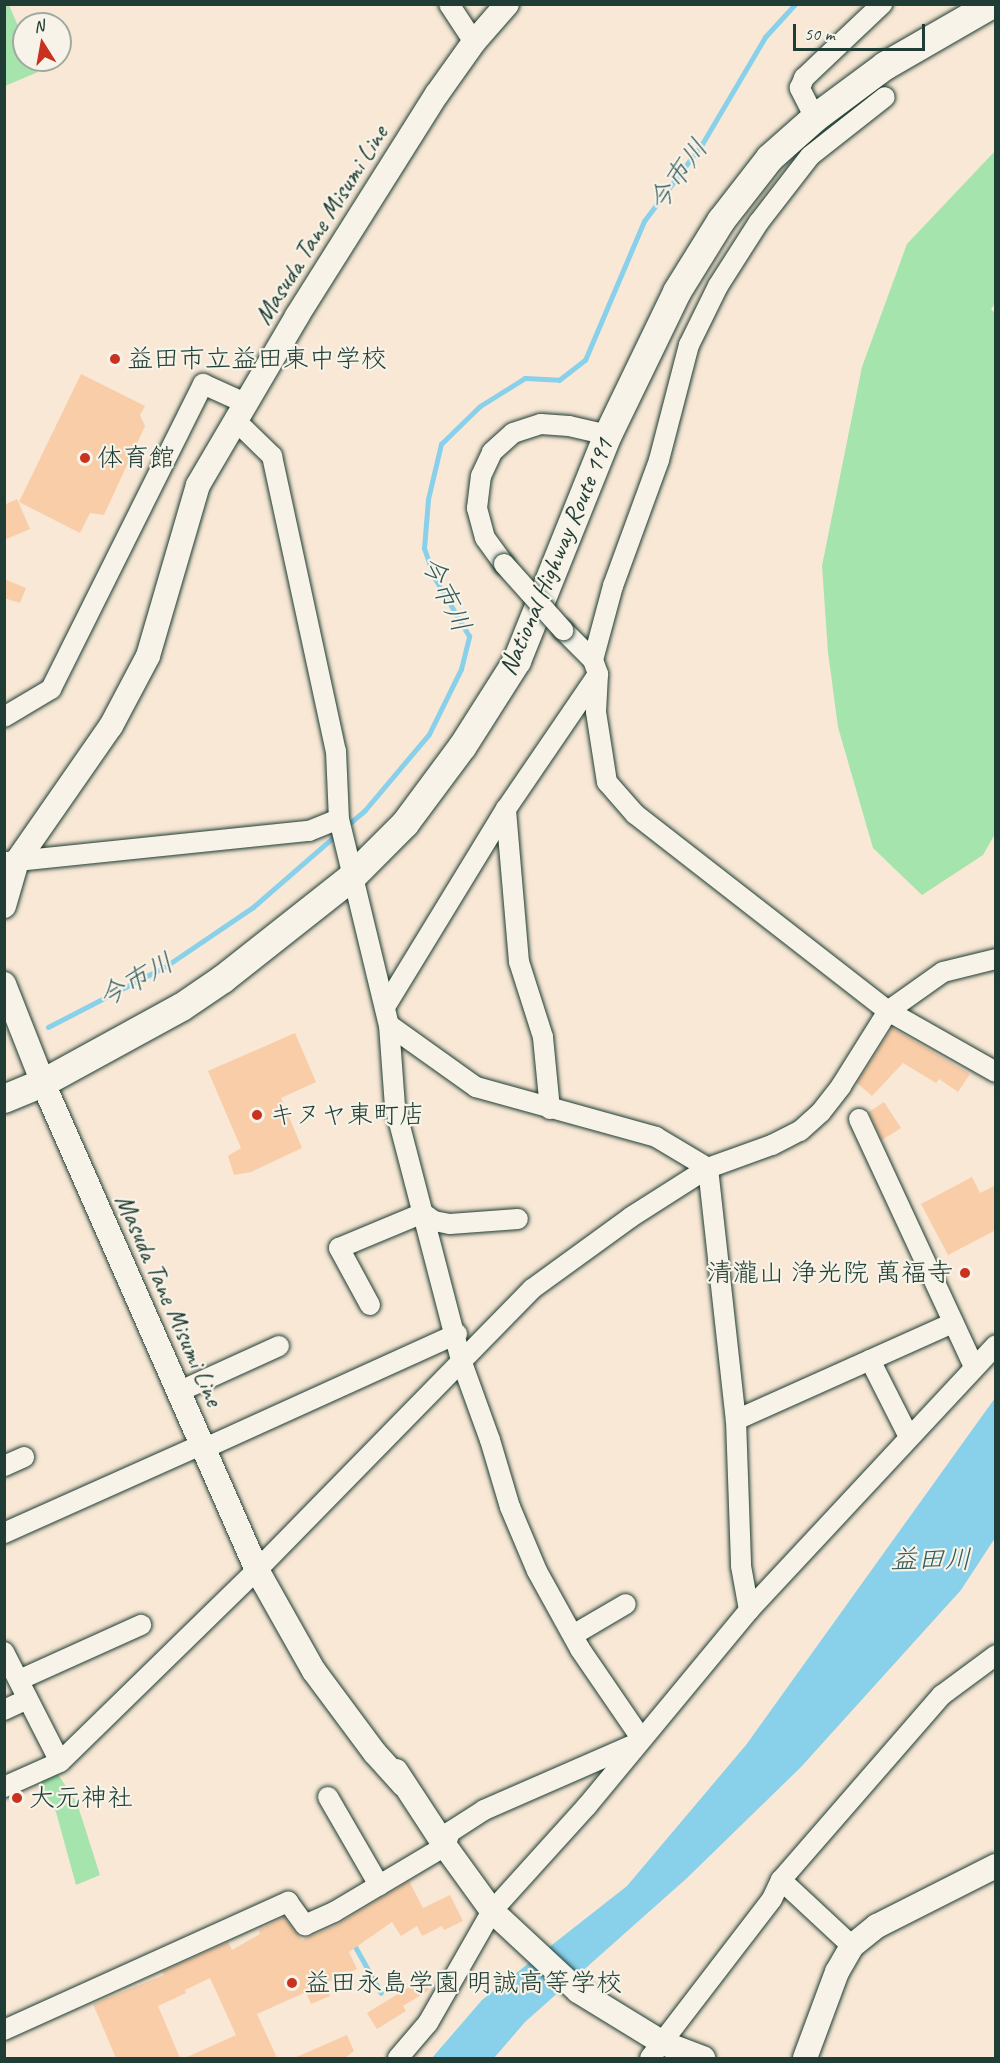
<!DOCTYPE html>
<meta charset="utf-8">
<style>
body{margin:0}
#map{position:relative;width:1000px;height:2063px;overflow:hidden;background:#f8e8d5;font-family:Caveat,"Klee One",sans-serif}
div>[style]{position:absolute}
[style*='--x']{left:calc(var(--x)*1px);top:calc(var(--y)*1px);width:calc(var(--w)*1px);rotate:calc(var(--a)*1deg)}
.green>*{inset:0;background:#a5e4ac}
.water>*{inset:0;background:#89d0eb}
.stream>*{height:5px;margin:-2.5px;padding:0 2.5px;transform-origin:2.5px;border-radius:2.5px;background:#89d0eb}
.building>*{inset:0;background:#f9cda8}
.roads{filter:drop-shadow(0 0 2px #1f3d34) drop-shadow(0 0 2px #1f3d34)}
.minor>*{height:20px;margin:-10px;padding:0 10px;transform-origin:10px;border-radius:10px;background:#f7f3e8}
.major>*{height:24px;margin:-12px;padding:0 12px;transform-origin:12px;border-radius:12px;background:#f7f3e8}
.highway>*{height:28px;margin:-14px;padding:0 14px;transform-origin:14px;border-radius:14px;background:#f7f3e8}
.bridges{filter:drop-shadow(0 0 2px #1f3d34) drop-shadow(0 0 2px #1f3d34)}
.minor-bridge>*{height:20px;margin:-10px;padding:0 10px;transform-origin:10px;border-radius:10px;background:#f7f3e8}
.dots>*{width:16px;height:16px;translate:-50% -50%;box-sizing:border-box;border:3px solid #f7f3e8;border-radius:50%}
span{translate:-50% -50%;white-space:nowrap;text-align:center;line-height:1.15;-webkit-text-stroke:4.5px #f7f3e8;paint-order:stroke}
.street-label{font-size:26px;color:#1f3d34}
.poi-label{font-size:26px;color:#1f3d34}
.left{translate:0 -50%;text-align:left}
.right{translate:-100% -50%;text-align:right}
.water-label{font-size:27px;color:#345a59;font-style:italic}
.frame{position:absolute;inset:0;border:6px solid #1f3d34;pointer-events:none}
.north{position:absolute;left:12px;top:12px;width:60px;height:60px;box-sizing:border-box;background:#f7f3e8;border:2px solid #a1aaa0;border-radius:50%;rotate:349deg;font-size:16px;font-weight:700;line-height:24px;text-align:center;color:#1f3d34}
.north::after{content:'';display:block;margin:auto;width:21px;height:27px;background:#c8321e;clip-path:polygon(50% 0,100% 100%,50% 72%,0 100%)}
.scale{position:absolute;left:793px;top:24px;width:132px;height:27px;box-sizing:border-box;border:3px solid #1f3d34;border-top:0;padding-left:8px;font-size:18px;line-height:21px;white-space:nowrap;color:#1f3d34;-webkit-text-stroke:4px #f7f3e8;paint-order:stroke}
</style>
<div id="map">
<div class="green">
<i style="clip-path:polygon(5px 4px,9px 5px,24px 40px,24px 60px,33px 60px,38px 72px,5px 86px)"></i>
<i style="clip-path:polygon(995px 151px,996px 302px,991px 309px,996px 314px,995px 834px,983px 855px,922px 895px,873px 848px,838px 727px,828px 652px,822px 566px,862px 367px,907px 244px)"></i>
<i style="clip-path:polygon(55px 1770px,77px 1803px,100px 1875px,76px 1885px,56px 1812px,36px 1779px)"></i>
</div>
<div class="water">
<i style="clip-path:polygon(995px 1398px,995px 1538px,961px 1590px,801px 1767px,687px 1878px,525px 2022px,494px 2058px,432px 2058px,482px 2000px,627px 1886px,746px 1745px)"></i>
</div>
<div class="stream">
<i style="--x:345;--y:827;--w:26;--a:-40"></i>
<i style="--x:365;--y:810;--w:99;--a:-49.9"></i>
<i style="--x:429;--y:734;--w:72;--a:-63.8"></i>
<i style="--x:461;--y:669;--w:34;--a:-76"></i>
<i style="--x:469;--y:636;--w:69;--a:-120.7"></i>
<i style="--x:434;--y:577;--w:31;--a:-109"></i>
<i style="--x:424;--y:548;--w:49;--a:-85.3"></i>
<i style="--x:428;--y:499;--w:57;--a:-76.7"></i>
<i style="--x:441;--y:444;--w:54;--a:-44.3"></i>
<i style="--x:480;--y:406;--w:53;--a:-31.9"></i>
<i style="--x:525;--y:378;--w:34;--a:3"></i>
<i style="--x:559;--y:380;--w:33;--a:-38"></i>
<i style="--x:585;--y:360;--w:151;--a:-67"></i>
<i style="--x:644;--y:221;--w:96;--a:-53"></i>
<i style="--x:702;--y:144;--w:124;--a:-59.5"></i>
<i style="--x:765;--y:37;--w:45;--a:-47.7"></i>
<i style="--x:48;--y:1027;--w:133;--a:-27.3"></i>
<i style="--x:166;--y:966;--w:105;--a:-34.1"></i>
<i style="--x:253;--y:907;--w:113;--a:-41"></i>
<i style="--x:353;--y:1943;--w:57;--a:60.8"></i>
</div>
<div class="building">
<i style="clip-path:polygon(81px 374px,145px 406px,140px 415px,145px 426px,104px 515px,90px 513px,80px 533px,19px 502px)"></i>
<i style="clip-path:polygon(17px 499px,30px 529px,4px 540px,4px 505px)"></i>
<i style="clip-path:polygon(4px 579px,26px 588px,20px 603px,4px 598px)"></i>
<i style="clip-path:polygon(892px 1028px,970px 1074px,958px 1092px,939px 1079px,936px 1083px,903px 1063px,872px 1096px,857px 1083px)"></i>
<i style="clip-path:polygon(295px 1033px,316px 1082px,281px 1098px,302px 1148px,251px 1172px,234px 1175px,228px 1156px,241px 1148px,208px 1071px)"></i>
<i style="clip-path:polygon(884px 1102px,901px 1128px,882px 1140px,869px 1112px)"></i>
<i style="clip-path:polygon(972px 1177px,980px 1193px,996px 1185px,996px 1230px,948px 1255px,921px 1204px)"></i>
<i style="clip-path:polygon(409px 1881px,423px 1908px,450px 1895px,463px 1921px,444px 1930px,442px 1926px,422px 1936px,417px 1926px,401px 1936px,392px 1922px,349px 1952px,357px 1969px,325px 1983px,330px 1996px,311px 2004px,306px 1992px,257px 2014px,277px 2058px,185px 2058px,236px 2035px,210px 1978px,185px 1990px,186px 1993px,158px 2006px,180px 2058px,116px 2058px,93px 2004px,164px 1975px,162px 1972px,228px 1942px,232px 1950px,260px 1934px,259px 1930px,284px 1917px,302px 1940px,335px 1926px)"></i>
<i style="clip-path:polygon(422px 1979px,429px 1990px,403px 2006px,406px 2011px,377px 2029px,367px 2013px)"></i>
<i style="clip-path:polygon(347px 2035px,354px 2051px,345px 2058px,294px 2058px)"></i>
</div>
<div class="roads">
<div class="minor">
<i style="--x:449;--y:4;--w:45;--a:56.7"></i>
<i style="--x:815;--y:118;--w:34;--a:-117"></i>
<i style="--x:800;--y:88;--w:11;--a:-68"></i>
<i style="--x:804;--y:78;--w:108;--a:-43.5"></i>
<i style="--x:235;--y:420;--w:52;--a:44.2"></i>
<i style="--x:272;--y:456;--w:302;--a:77.8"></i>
<i style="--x:336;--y:751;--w:68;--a:87.5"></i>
<i style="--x:339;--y:819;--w:212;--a:76.4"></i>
<i style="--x:389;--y:1025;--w:82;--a:85.8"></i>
<i style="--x:395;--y:1107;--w:261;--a:75.4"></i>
<i style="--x:461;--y:1360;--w:85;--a:70.1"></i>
<i style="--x:490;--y:1440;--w:70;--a:73.4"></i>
<i style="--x:510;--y:1507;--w:69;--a:67.1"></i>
<i style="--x:537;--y:1571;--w:89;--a:61.1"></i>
<i style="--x:580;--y:1649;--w:108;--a:55.6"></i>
<i style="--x:504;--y:564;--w:32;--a:-126"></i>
<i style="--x:485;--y:538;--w:31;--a:-105"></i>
<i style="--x:477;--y:508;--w:32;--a:-83"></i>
<i style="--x:481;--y:476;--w:26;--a:-65"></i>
<i style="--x:492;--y:452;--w:28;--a:-42"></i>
<i style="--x:513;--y:433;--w:29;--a:-18"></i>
<i style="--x:541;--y:424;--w:28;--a:4"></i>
<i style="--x:569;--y:426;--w:40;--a:13"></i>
<i style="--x:563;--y:630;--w:42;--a:45"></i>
<i style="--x:593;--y:660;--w:15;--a:70"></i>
<i style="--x:598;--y:674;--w:38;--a:93"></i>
<i style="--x:596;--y:712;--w:71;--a:81.1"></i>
<i style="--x:607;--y:782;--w:43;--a:48.8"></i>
<i style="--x:635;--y:814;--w:321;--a:37.9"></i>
<i style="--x:888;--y:1011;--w:124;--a:29.5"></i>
<i style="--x:593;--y:660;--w:77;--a:-74.9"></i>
<i style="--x:613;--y:586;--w:134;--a:-69.9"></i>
<i style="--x:659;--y:460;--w:119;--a:-75.4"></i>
<i style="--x:689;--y:345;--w:66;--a:-63.8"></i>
<i style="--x:718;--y:286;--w:76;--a:-57.4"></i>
<i style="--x:759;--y:222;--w:83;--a:-52.3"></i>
<i style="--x:810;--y:156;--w:95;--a:-38.2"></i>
<i style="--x:4;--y:717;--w:55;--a:-30.8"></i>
<i style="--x:51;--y:689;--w:341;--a:-63.5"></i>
<i style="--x:203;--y:384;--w:46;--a:24.3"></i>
<i style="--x:7;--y:862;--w:304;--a:-5.9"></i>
<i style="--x:309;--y:831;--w:32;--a:-22"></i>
<i style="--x:385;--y:1007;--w:232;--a:-58.6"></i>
<i style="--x:389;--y:1025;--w:107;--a:35.5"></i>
<i style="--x:476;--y:1087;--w:187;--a:15.5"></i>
<i style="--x:656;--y:1137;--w:61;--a:30.8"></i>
<i style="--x:550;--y:1109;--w:72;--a:-95.6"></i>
<i style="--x:543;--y:1037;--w:79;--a:-107.7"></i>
<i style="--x:519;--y:962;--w:154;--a:-94.9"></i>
<i style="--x:506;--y:809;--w:163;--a:-55.7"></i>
<i style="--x:859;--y:1119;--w:273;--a:65.1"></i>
<i style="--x:708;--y:1168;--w:254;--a:83.7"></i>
<i style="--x:736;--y:1420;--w:146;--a:88"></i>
<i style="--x:741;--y:1566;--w:45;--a:79.7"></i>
<i style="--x:370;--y:1305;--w:65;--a:-118.5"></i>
<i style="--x:339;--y:1248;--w:91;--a:-22.6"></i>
<i style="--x:423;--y:1213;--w:14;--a:36"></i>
<i style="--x:434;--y:1221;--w:16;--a:11"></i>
<i style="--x:450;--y:1224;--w:68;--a:-4.2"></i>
<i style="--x:870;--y:1360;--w:86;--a:63.1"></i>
<i style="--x:178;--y:1392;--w:111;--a:-24.5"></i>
<i style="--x:736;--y:1420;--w:238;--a:-24.1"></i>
<i style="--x:4;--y:1466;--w:22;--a:-24"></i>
<i style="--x:4;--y:1533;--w:208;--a:-24.1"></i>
<i style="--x:194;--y:1448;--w:9;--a:6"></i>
<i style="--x:203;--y:1449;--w:279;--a:-24.4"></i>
<i style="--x:573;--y:1635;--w:61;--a:-30.3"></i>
<i style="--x:4;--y:1652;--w:123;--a:63"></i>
<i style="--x:19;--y:1680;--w:134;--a:-24.3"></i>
<i style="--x:4;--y:1710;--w:26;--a:-25"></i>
<i style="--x:4;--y:1787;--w:61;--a:-24.1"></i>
<i style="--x:60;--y:1762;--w:275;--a:-44.3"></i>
<i style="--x:257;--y:1570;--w:393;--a:-45.6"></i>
<i style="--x:532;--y:1289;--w:122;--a:-36"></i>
<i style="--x:631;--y:1217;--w:91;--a:-32.5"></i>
<i style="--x:708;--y:1168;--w:68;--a:-19.8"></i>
<i style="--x:772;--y:1145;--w:31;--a:-27"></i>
<i style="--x:800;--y:1131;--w:28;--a:-42"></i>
<i style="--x:821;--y:1112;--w:33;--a:-52"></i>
<i style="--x:841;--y:1086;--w:89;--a:-57.9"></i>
<i style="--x:888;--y:1011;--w:67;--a:-35.3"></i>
<i style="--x:943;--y:972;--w:55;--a:-13.8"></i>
<i style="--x:328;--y:1797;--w:102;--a:59.9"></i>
<i style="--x:781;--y:1880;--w:97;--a:42.9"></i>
<i style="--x:4;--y:2030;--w:312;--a:-24.3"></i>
<i style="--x:288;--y:1902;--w:29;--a:54"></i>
<i style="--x:305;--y:1925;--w:32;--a:-24"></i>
<i style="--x:334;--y:1912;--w:129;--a:-30.7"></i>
<i style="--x:445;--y:1846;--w:15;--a:-70"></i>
<i style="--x:450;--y:1832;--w:40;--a:-32.9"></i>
<i style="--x:484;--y:1810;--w:167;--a:-23.6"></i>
<i style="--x:398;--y:2058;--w:46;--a:-49.4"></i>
<i style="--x:428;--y:2023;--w:129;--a:-60.3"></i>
<i style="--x:492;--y:1911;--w:142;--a:-47.9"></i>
<i style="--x:587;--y:1806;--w:254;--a:-50.4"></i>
<i style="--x:749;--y:1610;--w:362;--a:-47"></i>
<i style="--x:650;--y:2058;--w:200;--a:-52.5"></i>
<i style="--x:772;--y:1899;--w:21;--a:-65"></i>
<i style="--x:781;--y:1880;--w:245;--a:-49"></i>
<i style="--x:942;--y:1695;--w:67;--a:-36.5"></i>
</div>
<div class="major">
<i style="--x:4;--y:906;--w:47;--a:-73.9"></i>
<i style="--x:17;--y:861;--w:165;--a:-55.2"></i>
<i style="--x:111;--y:726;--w:79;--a:-62.1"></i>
<i style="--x:148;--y:656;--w:178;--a:-73.7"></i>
<i style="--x:198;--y:485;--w:196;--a:-59.6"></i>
<i style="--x:297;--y:316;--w:262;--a:-57.8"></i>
<i style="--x:437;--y:94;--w:64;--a:-54.6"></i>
<i style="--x:474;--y:42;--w:50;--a:-49"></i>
<i style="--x:4;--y:984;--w:106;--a:68.5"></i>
<i style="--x:43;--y:1083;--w:532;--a:66.28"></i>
<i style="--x:257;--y:1570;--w:116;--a:60.6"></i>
<i style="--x:314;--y:1671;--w:102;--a:53.4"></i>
<i style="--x:375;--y:1753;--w:42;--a:47.9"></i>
<i style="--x:396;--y:1771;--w:90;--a:56.8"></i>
<i style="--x:445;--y:1846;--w:80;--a:54.1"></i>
<i style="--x:492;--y:1911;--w:117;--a:42.9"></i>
<i style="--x:578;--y:1991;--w:100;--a:31.5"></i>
<i style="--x:663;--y:2043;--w:43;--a:20.6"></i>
<i style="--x:805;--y:2058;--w:92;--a:-69.6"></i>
<i style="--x:837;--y:1972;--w:30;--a:-60"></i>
<i style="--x:852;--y:1946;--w:32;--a:-39"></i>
<i style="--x:877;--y:1926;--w:133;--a:-26.8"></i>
</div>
<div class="highway">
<i style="--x:4;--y:1099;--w:42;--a:-22.3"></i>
<i style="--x:43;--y:1083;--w:158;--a:-28.7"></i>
<i style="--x:182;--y:1007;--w:50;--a:-34.3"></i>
<i style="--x:223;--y:979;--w:164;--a:-38.3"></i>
<i style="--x:352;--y:877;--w:75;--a:-45"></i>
<i style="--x:405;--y:824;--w:97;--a:-53.4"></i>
<i style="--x:463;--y:746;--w:101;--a:-57.6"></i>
<i style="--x:517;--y:661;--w:244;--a:-68.1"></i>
<i style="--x:608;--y:435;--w:159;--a:-64.2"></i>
<i style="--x:677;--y:292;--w:84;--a:-58.2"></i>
<i style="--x:721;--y:221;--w:80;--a:-52.1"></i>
<i style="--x:770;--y:158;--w:60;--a:-41.6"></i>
<i style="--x:815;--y:118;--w:87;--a:-36.6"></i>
<i style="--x:885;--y:66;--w:125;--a:-29.9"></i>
</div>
</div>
<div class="bridges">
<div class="minor-bridge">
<i style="--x:504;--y:564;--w:89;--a:48.2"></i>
</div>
</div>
<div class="dots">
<i style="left:115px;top:359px;background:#c8321e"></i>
<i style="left:85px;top:458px;background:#c8321e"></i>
<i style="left:257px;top:1115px;background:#c8321e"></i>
<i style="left:965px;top:1273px;background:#c8321e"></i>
<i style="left:17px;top:1798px;background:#c8321e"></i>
<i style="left:292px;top:1983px;background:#c8321e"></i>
</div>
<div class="street-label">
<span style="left:321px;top:225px;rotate:-58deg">Masuda Tane Misumi Line</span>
<span style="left:556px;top:557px;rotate:-67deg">National Highway Route 191</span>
<span style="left:169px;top:1300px;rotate:66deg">Masuda Tane Misumi Line</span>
</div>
<div class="poi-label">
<span class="left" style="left:127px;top:359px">益田市立益田東中学校</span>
<span class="left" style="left:97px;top:458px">体育館</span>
<span class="left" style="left:269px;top:1115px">キヌヤ東町店</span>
<span class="right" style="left:953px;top:1273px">清瀧山 浄光院 萬福寺</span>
<span class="left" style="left:29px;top:1798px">大元神社</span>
<span class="left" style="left:304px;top:1983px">益田永島学園 明誠高等学校</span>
</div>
<div class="water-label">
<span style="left:678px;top:175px;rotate:-54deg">今市川</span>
<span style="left:446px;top:594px;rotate:65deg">今市川</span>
<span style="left:136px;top:980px;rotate:-29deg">今市川</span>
<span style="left:931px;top:1560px">益田川</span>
</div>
<div class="frame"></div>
<div class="north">N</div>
<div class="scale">50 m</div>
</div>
